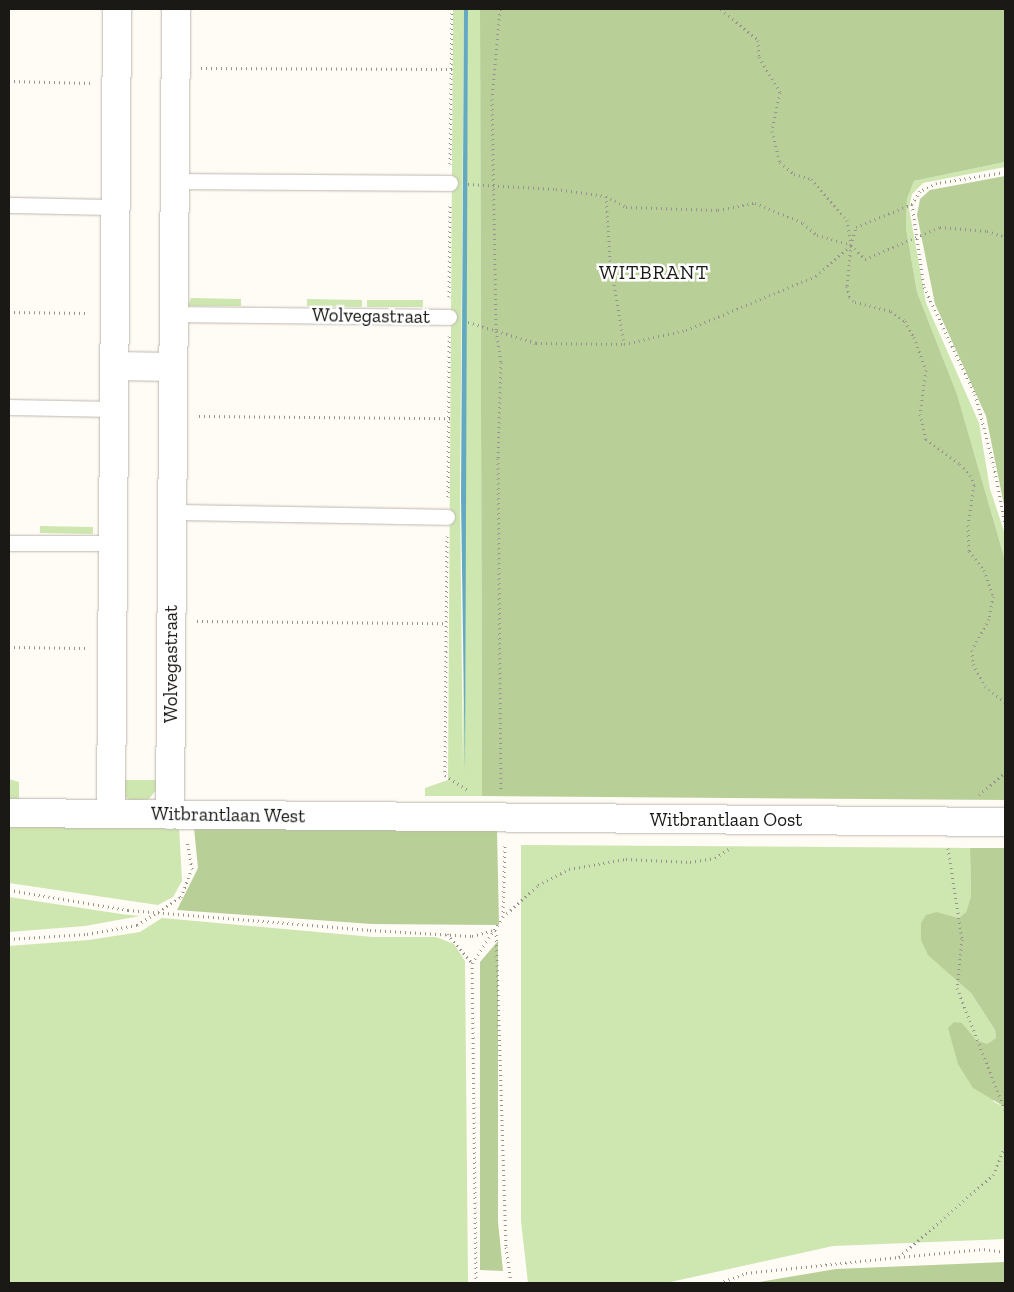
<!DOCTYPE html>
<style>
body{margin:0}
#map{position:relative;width:1014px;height:1292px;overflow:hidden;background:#fffbf5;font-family:"Zilla Slab",serif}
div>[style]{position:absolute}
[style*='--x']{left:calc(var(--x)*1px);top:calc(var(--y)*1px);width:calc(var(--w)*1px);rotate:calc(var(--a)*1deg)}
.green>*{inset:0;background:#cee6af;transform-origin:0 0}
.forest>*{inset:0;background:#b8d098}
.water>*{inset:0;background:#63aac1}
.path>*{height:3px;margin-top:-1.5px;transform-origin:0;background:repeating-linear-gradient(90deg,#96938f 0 1px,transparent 0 5px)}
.roads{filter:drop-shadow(0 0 1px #bdb7ae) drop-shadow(0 0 1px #bdb7ae)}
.service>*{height:15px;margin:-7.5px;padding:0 7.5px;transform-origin:7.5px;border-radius:7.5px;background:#fff}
.minor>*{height:28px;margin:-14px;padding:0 14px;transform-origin:14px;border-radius:14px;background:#fff}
span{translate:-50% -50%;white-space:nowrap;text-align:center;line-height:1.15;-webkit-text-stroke:5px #fff;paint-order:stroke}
.street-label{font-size:19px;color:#1b1916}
.neighbourhood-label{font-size:20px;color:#1b1916;letter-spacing:1px}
.frame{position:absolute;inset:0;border:10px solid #1b1916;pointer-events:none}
</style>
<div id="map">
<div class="green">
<i style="clip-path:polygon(453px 9px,464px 9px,460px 498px,463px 770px,468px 9px,480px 9px,482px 796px,425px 796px,425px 788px,448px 780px)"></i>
<i style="clip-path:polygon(1005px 162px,1005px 167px,923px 183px,912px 194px,909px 208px,926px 303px,979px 423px,990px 489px,1005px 534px,1005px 560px,957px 394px,917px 292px,906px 228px,907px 199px,914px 181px)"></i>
<i style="clip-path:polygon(191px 298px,241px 299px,241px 306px,188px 306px)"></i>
<i style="left:307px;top:299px;width:55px;height:7px;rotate:1deg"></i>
<i style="left:367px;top:300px;width:56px;height:7px"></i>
<i style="left:40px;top:526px;width:53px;height:7px;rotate:1deg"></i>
<i style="clip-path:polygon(9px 779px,19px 782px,19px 800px,9px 800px)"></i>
<i style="clip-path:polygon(120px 780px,158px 780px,157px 789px,149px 799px,131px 801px,124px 796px)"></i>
<i style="clip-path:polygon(9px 825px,179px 826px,182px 881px,173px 897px,158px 905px,9px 883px)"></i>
<i style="clip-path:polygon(521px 845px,970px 848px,971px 896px,966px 912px,959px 918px,937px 912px,952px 976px,971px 993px,995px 1030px,996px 1038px,987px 1044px,976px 1041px,962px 1023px,994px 1102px,1005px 1107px,1005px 1239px,833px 1246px,666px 1283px,528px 1283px,521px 1221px)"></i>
<i style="clip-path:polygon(9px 897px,121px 914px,140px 916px,85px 926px,9px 932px)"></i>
<i style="clip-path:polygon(162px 918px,373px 937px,436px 937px,454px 944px,465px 961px,468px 1283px,9px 1283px,9px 946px,89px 940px,140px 932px)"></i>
</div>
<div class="forest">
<i style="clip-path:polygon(480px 9px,1005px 9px,1005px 162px,914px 181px,907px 199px,906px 228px,917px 292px,957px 394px,1005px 560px,1005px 800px,482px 796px)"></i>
<i style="clip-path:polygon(1005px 176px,1005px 510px,986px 416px,935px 304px,917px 215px,920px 199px,930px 190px)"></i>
<i style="clip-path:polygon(194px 828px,497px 830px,499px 925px,372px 924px,177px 910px,198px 868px)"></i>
<i style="clip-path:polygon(970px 848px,1005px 848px,1005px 1107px,973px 1088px,958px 1064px,948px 1028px,954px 1022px,962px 1023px,976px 1040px,987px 1044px,996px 1038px,995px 1030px,971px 993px,928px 955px,921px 940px,921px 923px,926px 915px,937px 912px,959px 918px,966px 912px,971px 896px)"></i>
<i style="clip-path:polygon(498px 941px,498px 1222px,503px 1271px,480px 1270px,480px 962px)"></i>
<i style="clip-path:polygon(1005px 1262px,1005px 1283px,753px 1283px,836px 1269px)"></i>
</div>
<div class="water">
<i style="clip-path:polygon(464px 9px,468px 9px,465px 772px,461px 498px)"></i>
</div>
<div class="path">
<i style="--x:500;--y:9;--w:90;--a:95.1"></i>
<i style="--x:492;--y:99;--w:232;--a:89"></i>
<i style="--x:496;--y:331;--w:31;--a:81"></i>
<i style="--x:501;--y:362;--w:96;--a:91.8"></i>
<i style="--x:498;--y:458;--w:334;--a:89.5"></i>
<i style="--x:721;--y:9;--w:48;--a:40"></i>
<i style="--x:758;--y:40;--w:17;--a:87"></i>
<i style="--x:759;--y:57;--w:41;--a:59"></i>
<i style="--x:780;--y:92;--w:40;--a:102"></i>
<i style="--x:772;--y:131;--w:32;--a:76"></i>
<i style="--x:780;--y:162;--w:18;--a:41"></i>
<i style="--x:794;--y:174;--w:18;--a:16"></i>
<i style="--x:811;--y:179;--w:55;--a:48.7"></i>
<i style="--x:847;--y:220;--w:25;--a:81"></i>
<i style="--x:851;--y:245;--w:41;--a:95.6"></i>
<i style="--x:847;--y:286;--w:11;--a:80"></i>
<i style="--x:849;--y:297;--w:8;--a:40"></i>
<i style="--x:855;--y:302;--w:37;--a:14"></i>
<i style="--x:891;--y:311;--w:17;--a:36"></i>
<i style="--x:905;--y:321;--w:18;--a:61"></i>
<i style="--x:914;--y:337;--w:35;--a:70"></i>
<i style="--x:926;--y:370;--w:44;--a:97.8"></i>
<i style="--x:920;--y:414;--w:26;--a:77"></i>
<i style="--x:926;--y:439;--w:42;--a:36.3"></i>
<i style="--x:960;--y:464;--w:15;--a:48"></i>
<i style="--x:970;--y:475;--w:11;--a:68"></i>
<i style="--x:974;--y:485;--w:40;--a:98.5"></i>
<i style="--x:968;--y:525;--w:26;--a:88"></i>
<i style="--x:969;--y:551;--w:24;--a:52"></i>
<i style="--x:984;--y:570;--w:28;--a:71"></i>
<i style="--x:993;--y:596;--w:23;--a:100"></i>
<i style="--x:989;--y:619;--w:35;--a:119"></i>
<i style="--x:972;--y:650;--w:14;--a:86"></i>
<i style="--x:973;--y:664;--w:25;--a:61"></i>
<i style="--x:985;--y:686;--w:26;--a:39"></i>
<i style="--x:201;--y:68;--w:251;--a:0.2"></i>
<i style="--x:9;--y:81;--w:81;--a:1.4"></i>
<i style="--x:450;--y:164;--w:155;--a:-89.3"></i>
<i style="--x:1005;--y:172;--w:69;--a:170.8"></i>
<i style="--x:937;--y:183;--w:19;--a:155"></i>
<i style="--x:920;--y:191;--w:15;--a:122"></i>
<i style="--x:912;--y:204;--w:84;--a:81.8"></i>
<i style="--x:924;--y:287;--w:119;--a:64.5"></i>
<i style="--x:975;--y:394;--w:74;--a:75.2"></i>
<i style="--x:994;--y:466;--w:59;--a:79.3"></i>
<i style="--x:468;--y:184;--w:88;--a:3.3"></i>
<i style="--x:556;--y:189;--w:50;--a:8"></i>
<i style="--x:606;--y:196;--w:23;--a:29"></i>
<i style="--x:626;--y:207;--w:92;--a:1.9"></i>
<i style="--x:718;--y:210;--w:38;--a:-11"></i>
<i style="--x:755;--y:203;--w:52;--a:22.6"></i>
<i style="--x:803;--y:223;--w:18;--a:41"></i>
<i style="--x:817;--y:235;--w:35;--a:16"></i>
<i style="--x:851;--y:245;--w:20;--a:45"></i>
<i style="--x:865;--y:259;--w:82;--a:-23.1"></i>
<i style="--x:940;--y:227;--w:47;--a:4.9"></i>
<i style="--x:987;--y:231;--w:19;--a:18"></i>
<i style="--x:606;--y:196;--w:64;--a:86.4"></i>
<i style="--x:610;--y:260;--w:85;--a:80.5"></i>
<i style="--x:449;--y:297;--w:94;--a:-89.4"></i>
<i style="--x:9;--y:312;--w:79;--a:0.7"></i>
<i style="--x:468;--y:322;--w:71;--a:17.2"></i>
<i style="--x:536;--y:343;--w:88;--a:0.7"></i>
<i style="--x:624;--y:344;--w:64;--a:-12.7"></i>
<i style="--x:686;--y:330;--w:141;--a:-22.6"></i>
<i style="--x:816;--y:276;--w:47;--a:-41.5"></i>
<i style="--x:851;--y:245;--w:19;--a:-74"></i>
<i style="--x:856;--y:227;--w:61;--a:-22.3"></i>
<i style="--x:199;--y:416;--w:251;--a:0.5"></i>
<i style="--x:448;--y:497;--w:161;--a:-89.6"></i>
<i style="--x:447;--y:536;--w:239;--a:90.5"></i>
<i style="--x:445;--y:775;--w:27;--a:34"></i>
<i style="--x:197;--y:621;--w:249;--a:0.5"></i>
<i style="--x:9;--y:647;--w:77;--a:0.7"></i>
<i style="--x:979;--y:795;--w:35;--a:-41"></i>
<i style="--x:948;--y:848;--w:92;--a:81.3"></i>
<i style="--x:962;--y:939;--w:49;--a:95.8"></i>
<i style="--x:957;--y:988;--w:131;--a:68.5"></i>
<i style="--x:9;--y:890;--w:121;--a:9.5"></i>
<i style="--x:128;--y:910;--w:243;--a:4.7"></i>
<i style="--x:370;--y:930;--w:102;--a:3.4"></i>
<i style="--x:472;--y:936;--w:24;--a:-15"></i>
<i style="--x:503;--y:917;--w:74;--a:-88.5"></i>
<i style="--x:496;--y:930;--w:317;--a:88.2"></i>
<i style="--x:506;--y:1247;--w:36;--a:82"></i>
<i style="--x:447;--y:934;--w:38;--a:49"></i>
<i style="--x:9;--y:939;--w:78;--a:-3.7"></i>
<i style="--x:87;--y:934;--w:51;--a:-10.2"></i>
<i style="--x:137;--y:925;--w:52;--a:-32.5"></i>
<i style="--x:181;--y:897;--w:30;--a:-69"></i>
<i style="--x:192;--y:869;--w:29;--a:-100"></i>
<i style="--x:899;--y:1257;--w:85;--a:-5.4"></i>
<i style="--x:984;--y:1249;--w:21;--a:8"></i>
<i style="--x:476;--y:1283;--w:320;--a:-90.7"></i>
<i style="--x:472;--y:963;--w:55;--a:-56"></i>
<i style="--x:503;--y:917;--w:47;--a:-42.4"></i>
<i style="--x:538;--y:885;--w:35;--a:-27"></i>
<i style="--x:569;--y:869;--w:58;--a:-10"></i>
<i style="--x:626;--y:859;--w:64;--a:2.7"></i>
<i style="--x:690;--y:862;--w:25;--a:-9"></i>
<i style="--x:715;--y:858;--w:20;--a:-33"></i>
<i style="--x:719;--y:1283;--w:29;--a:-20"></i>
<i style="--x:746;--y:1273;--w:154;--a:-6"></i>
<i style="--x:899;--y:1257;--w:125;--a:-41.1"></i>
<i style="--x:993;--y:1175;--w:30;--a:-67"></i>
</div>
<div class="roads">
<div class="service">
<i style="--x:175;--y:181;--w:275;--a:0.4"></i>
<i style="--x:9;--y:205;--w:105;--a:1.1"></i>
<i style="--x:174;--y:314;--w:275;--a:0.6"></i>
<i style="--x:9;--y:407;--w:105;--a:1.1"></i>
<i style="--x:173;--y:512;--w:274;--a:1"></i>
<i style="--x:9;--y:543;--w:104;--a:0"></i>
</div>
<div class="minor">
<i style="--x:114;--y:366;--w:59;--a:1"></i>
<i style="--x:9;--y:813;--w:996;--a:0.52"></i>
<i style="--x:111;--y:813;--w:804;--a:-89.57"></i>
<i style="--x:170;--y:815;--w:806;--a:-89.57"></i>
</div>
</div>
<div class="street-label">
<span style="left:371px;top:316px;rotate:1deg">Wolvegastraat</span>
<span style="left:171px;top:664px;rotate:-90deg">Wolvegastraat</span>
<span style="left:228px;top:815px;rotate:1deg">Witbrantlaan West</span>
<span style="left:726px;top:820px">Witbrantlaan Oost</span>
</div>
<div class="neighbourhood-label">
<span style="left:654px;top:272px">WITBRANT</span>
</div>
<div class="frame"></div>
</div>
